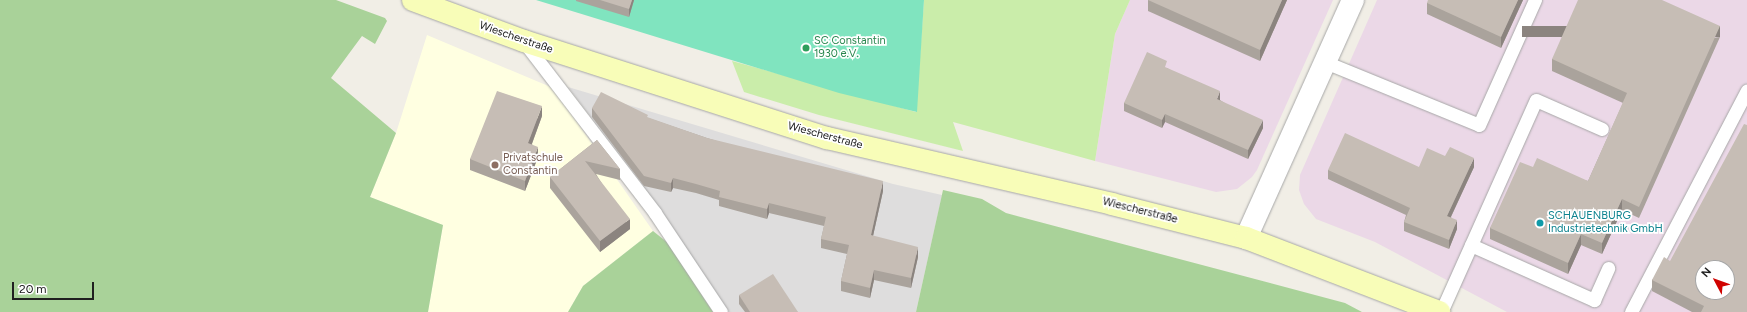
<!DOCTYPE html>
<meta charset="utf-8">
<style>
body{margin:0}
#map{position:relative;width:1747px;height:312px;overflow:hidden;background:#f1eee6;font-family:Figtree,sans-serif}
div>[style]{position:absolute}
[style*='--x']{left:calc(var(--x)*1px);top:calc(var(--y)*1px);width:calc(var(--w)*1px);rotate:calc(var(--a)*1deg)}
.residential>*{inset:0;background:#dedddd}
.industrial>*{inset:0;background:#ebd8e7}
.education>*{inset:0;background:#ffffe1}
.grass>*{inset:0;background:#caedaa}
.forest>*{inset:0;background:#a9d299}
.pitch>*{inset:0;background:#80e4bf}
.roads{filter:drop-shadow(0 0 1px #a7a7a7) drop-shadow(0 0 1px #a7a7a7)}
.lane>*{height:13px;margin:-6.5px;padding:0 6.5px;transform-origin:6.5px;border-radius:6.5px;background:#fff}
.street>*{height:22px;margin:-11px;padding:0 11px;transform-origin:11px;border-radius:11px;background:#fff}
.secondary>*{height:22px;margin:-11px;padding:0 11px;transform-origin:11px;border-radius:11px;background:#f8fdb8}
.wall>*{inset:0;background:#aaa39c}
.shaded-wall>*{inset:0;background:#8b847f;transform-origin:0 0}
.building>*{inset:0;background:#c6bdb5}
.dots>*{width:11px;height:11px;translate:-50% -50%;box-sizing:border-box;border:2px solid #fff;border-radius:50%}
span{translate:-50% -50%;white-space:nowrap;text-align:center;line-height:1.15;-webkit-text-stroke:3.5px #fff;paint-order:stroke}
.street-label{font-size:11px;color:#202020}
.leisure-label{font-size:11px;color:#27864d}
.left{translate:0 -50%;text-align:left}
.education-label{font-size:11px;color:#785e54}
.culture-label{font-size:11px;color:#0d838f}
.north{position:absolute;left:1695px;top:260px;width:40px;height:40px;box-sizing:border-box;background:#fff;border:1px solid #a6a6a6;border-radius:50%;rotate:311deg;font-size:11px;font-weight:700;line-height:16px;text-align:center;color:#202020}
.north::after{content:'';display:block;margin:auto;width:14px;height:18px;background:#d00300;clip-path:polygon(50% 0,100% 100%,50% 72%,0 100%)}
.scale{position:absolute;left:12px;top:282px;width:82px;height:18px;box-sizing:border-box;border:2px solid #202020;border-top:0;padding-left:5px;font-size:12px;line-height:14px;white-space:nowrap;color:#202020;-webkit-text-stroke:3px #fff;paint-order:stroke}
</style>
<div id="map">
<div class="residential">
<i style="clip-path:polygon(568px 87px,893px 184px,942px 195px,916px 312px,728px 312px,661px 210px)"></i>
</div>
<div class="industrial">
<i style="clip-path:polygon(1130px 0,1333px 0,1257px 170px,1252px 177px,1237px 189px,1216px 192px,1095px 161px,1115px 34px)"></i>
<i style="clip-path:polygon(evenodd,1377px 0,1747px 0,1747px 312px,1507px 312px,1375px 242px,1316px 219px,1304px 204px,1299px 190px,1300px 175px,1377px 0,1703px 268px,1727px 268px,1727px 292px,1703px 292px,1703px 268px)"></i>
</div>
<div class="education">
<i style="clip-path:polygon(427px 35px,553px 88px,653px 231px,583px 286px,568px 312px,428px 312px,443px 225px,370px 197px,396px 133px)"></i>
</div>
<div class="grass">
<i style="clip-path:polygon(924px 0,1130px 0,1115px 34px,1095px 161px,953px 122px,963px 151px,819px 115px,744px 92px,732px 61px,916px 112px)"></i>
</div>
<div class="forest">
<i style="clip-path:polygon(0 0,336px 0,385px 18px,387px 21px,375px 44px,362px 36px,331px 78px,396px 133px,370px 197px,443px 225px,428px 312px,0 312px)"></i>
<i style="clip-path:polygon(943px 190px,982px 199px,1006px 213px,1345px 303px,1362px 312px,916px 312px)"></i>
<i style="clip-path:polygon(653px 231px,668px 243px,713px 312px,568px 312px,583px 286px)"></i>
</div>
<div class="pitch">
<i style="clip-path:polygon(536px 0,924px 0,917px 112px,839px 93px)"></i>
</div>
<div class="roads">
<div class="lane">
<i style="--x:524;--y:42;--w:215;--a:52.5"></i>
<i style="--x:655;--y:213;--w:119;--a:56.3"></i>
<i style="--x:1325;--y:62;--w:166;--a:22.2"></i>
<i style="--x:1479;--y:125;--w:137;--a:-65.9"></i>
<i style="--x:1471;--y:245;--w:135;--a:24.1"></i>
<i style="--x:1594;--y:300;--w:35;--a:-66"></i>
<i style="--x:1441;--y:312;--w:232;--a:-65.9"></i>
<i style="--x:1536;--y:100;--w:72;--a:23.7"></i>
<i style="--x:1631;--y:312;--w:250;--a:-62.4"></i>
</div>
<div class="street">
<i style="--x:1246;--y:238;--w:261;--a:-65.8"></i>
</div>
<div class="secondary">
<i style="--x:413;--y:0;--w:118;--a:20.3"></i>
<i style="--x:524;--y:41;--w:318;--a:17.8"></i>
<i style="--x:827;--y:138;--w:293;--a:13"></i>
<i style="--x:1112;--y:204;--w:138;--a:14.2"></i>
<i style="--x:1246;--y:238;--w:207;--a:21"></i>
</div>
</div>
<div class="wall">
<i style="clip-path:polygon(576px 0,634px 0,629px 17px,576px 1px)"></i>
<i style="clip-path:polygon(1148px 0,1287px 0,1260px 61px,1148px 11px)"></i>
<i style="clip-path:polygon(1523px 0,1501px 48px,1427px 14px,1427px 3px)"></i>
<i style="clip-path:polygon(1720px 37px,1639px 218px,1622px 210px,1602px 254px,1581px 245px,1568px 274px,1490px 239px,1490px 228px,1533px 167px,1588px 181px,1623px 103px,1552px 71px,1552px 59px)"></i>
<i style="clip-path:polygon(1167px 68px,1220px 100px,1263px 128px,1248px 159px,1165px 122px,1162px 128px,1124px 111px,1124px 103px)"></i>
<i style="clip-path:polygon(592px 108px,648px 118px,707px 138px,883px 191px,873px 236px,918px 257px,911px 288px,874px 280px,870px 298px,841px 291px,841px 281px,847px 254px,821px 248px,821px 239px,824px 226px,769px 213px,767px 219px,719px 206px,719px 200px,696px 193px,673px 188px,671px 192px,644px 186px,592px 117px)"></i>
<i style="clip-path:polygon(542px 116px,532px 144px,538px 157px,525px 191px,470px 170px,470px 159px)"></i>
<i style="clip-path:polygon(597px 140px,620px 169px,620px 180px,596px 174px,630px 229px,600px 252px,550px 188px,550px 177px)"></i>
<i style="clip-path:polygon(1445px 156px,1474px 167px,1451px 217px,1457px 229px,1449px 249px,1404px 231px,1404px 222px,1406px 215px,1328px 179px,1328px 170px,1419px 167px)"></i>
<i style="clip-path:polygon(1670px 261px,1747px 312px,1692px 312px,1652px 291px,1652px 280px)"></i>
<i style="clip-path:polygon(739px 295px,798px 312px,745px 312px,739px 304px)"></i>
</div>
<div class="shaded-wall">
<i style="clip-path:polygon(632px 0,634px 0,629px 17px,629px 9px)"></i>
<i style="clip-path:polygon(1282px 0,1287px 0,1260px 61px,1260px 50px)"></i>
<i style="clip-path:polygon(1518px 0,1523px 0,1501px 48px,1501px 37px)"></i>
<i style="left:1720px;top:26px;width:11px;height:198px;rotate:90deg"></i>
<i style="clip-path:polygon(1220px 91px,1220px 100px,1217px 108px,1217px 99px)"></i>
<i style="clip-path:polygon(542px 106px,542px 116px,528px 154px,528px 143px)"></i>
<i style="clip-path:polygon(1165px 114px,1165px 122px,1162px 128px,1162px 120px)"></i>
<i style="clip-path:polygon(1263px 120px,1263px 128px,1248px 159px,1248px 150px)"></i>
<i style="clip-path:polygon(538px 147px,538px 157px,525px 191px,525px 181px)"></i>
<i style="clip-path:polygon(1474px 158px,1474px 167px,1447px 225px,1447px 216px)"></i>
<i style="clip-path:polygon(673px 178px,673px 188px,671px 192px,671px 183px)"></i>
<i style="clip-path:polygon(883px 181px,883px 191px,871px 245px,871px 235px)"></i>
<i style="clip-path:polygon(1622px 199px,1622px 210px,1602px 254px,1602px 243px)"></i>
<i style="clip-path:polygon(769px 203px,769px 213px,767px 219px,767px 209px)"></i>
<i style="clip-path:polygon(630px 219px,630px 229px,600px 252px,600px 241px)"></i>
<i style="clip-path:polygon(1457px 220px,1457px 229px,1449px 249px,1449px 240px)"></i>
<i style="clip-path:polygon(1581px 234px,1581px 245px,1568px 274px,1568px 263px)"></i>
<i style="clip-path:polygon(918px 247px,918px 257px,911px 288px,911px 278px)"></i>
<i style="clip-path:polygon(874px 270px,874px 280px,870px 298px,870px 288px)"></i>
</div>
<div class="building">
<i style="clip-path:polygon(600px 0,632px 0,629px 9px)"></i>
<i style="clip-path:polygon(1148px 0,1282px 0,1260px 50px)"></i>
<i style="clip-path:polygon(1428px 0,1518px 0,1501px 37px,1427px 3px)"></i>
<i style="clip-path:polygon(1578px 0,1662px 0,1720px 26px,1639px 207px,1622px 199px,1602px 243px,1581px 234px,1568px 263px,1490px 228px,1520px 162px,1533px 167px,1537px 158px,1588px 181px,1627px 93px,1552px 59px)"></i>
<i style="clip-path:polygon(1147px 52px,1167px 61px,1165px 67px,1220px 91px,1217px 99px,1263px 120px,1248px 150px,1165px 114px,1162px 120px,1124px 103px)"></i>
<i style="clip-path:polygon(497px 91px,542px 106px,528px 143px,538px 147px,525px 181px,470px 159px)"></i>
<i style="clip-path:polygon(601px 92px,648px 115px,647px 117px,707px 138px,883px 181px,871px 235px,918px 247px,911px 278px,874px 270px,870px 288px,841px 281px,849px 245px,821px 239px,826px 217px,769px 203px,767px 209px,719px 197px,720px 191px,696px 184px,673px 178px,671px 183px,644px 176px,592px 108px)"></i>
<i style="clip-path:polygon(evenodd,1744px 124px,1747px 125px,1747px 312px,1701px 312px,1704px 306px,1652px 280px,1664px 257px,1670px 261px,1744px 124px,1703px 268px,1727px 268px,1727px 292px,1703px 292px,1703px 268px)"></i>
<i style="clip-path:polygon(1345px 133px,1419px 167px,1427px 148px,1445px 156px,1450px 147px,1474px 158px,1447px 216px,1457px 220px,1449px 240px,1404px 222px,1410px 208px,1328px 170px)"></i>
<i style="clip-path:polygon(597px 140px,620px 169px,585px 161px,630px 219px,600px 241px,550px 177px)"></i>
<i style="clip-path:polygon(773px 274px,798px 312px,750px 312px,739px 295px)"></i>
</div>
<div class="dots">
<i style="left:806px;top:48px;background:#2e9e5b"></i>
<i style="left:495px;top:165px;background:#8d6e63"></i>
<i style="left:1540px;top:223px;background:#0f9aa8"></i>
</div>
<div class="street-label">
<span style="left:516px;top:38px;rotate:19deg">Wiescherstraße</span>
<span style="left:825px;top:136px;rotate:15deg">Wiescherstraße</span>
<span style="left:1140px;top:211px;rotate:14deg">Wiescherstraße</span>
</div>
<div class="leisure-label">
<span class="left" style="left:814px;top:48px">SC Constantin<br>1930 e.V.</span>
</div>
<div class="education-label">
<span class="left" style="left:503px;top:165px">Privatschule<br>Constantin</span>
</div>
<div class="culture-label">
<span class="left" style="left:1548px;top:223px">SCHAUENBURG<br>Industrietechnik GmbH</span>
</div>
<div class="north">N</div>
<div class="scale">20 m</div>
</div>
